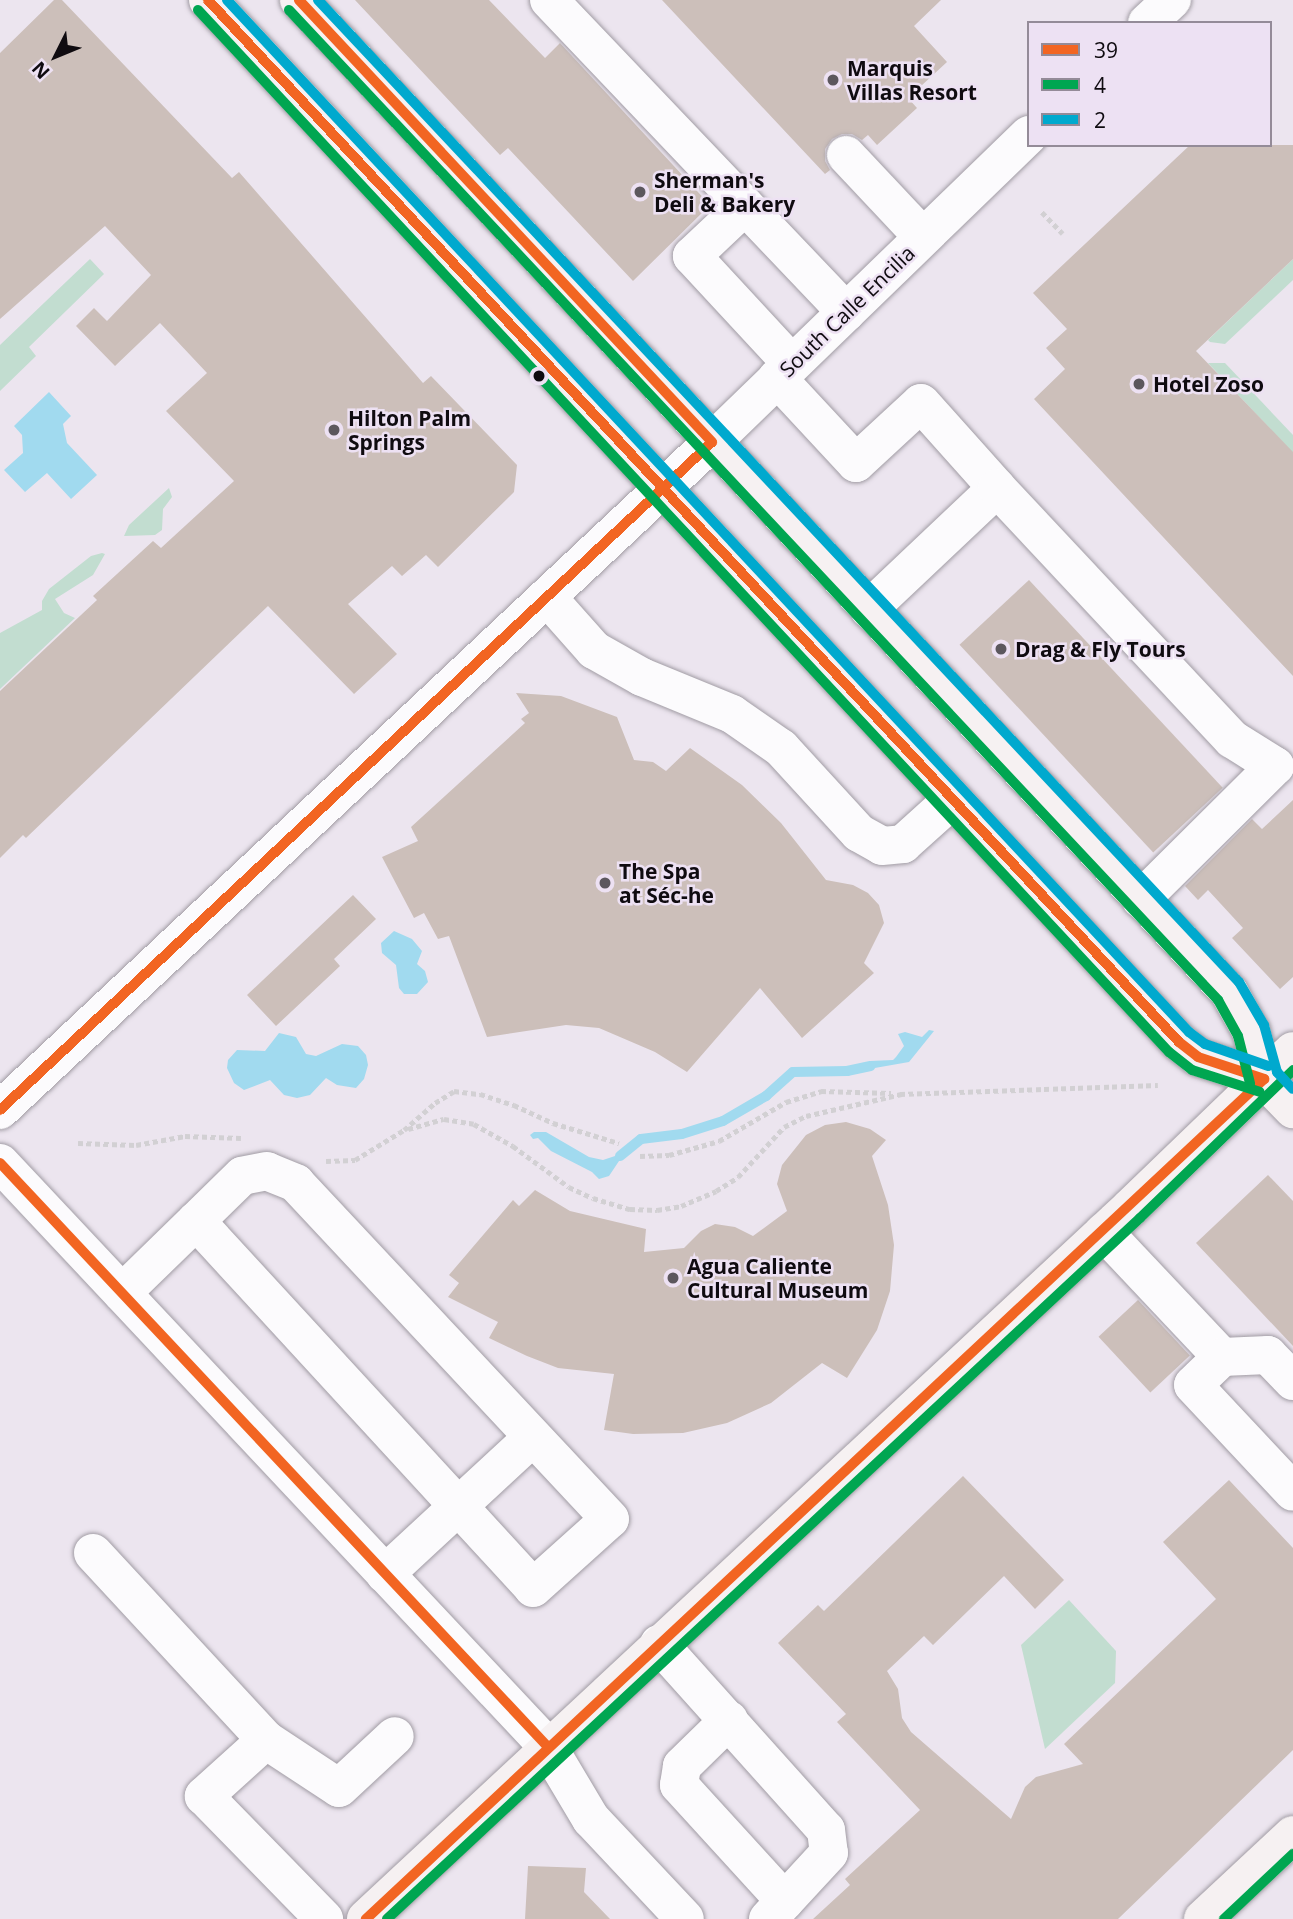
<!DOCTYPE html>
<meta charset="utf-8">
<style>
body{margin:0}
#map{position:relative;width:1293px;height:1919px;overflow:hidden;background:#ece5ef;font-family:"Open Sans",sans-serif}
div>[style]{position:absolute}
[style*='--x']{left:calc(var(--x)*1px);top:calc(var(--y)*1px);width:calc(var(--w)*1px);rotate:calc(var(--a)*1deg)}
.green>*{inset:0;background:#c2ddd0}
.water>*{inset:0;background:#a1daef}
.stream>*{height:10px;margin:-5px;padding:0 5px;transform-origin:5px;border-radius:5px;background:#a1daef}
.building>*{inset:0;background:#ccbfba;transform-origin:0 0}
.path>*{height:4.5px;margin-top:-2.25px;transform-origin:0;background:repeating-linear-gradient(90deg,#d2d0d3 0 5px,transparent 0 8.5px)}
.roads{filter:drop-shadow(0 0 2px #a19ca4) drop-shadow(0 0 2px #a19ca4)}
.minor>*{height:38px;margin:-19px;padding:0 19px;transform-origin:19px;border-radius:19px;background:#fcfbfd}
.major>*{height:38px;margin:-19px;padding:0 19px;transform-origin:19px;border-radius:19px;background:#f6f1f2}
.bus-1>*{height:10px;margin:-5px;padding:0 5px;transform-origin:5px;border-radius:5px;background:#f26522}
.bus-2>*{height:10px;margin:-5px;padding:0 5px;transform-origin:5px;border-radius:5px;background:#00a651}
.bus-3>*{height:10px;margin:-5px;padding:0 5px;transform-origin:5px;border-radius:5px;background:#00a9ce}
.dots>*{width:19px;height:19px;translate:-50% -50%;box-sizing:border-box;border:4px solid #ede1f3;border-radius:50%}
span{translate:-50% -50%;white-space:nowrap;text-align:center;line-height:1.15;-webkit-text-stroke:5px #ede1f3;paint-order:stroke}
.poi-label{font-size:21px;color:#0f0b10;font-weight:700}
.left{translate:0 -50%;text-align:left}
.street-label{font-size:21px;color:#0f0b10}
.legend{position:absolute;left:1027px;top:21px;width:245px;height:126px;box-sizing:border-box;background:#ede1f3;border:2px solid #948b98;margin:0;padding:9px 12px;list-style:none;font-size:21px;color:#0f0b10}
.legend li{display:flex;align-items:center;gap:14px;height:35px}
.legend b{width:35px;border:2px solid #948b98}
.north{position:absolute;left:21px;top:21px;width:70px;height:70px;-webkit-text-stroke:5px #ede1f3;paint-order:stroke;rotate:227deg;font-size:19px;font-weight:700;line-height:28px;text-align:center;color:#0f0b10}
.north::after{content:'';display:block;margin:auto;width:24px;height:32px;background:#0f0b10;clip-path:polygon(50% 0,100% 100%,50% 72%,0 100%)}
</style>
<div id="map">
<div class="green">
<i style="clip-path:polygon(90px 259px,104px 274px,29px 347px,36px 356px,0 391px,0 345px)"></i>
<i style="clip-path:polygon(1293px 259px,1293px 280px,1225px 344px,1210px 342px,1208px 340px)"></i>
<i style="clip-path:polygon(1208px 363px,1225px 363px,1293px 435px,1293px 453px)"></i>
<i style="clip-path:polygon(169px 488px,172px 497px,163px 509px,162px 530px,155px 535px,124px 536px,129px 525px)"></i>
<i style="clip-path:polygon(102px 553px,105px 554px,93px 575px,55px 599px,64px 613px,75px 618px,0 689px,0 633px,42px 610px,42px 601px,49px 589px,91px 556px)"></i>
<i style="clip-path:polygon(1069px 1600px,1116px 1651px,1115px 1683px,1045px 1749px,1021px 1645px)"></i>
</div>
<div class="water">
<i style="clip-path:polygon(49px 392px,71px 416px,63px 424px,67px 443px,97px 475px,71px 499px,47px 473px,25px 492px,4px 470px,23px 453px,22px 435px,14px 426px)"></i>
<i style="clip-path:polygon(394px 931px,412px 939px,422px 951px,417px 964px,425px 971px,428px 982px,417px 994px,404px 994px,399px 988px,396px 965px,382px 953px,381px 943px)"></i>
<i style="clip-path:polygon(929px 1030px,934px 1031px,909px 1062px,869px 1069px,870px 1061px,893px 1060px,896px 1057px,904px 1046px,898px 1034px,905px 1032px,922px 1037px)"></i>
<i style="clip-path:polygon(279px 1033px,296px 1037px,306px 1054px,316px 1056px,342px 1044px,358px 1046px,366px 1055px,368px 1065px,364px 1079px,356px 1088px,337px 1085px,326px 1078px,310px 1095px,297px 1098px,284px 1095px,270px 1080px,244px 1090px,234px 1083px,227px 1068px,228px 1060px,237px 1050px,265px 1051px)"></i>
<i style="clip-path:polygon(534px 1132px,546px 1132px,589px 1157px,603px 1160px,618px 1155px,621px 1158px,609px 1176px,599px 1179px,592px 1172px,551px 1151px,538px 1138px,533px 1139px,530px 1135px)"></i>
</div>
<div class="stream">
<i style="--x:620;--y:1156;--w:27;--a:-39"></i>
<i style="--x:641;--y:1139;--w:41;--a:-7"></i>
<i style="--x:682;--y:1134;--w:43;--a:-17.6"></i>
<i style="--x:723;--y:1121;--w:50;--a:-30.2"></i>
<i style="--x:766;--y:1096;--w:36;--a:-42"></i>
<i style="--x:793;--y:1072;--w:54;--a:-1.1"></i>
<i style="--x:847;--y:1071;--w:24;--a:-12"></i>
</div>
<div class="building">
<i style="clip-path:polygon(54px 0,62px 0,232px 178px,239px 172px,423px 383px,431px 376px,517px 465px,514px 492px,438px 567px,426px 555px,402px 576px,392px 566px,348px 604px,397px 654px,354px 694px,268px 606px,26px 838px,23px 835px,0 858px,0 691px,97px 600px,93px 596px,153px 541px,161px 548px,234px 481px,166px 411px,207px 373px,160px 323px,115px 366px,76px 326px,94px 308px,107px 321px,151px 275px,105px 226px,0 319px,0 53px)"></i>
<i style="clip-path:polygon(355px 0,489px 0,545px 58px,560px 43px,710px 205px,633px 281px,508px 148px,500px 155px)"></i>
<i style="clip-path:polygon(662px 0,941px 0,914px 26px,947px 62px,908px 98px,917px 108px,877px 145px,868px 135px,862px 140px,852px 134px,842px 134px,832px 139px,825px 149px,825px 161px,830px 170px,825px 174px)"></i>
<i style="clip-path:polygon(1190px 145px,1293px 145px,1293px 259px,1196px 351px,1293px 452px,1293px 676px,1034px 399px,1065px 369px,1046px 348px,1067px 329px,1033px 293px)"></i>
<i style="left:1029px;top:580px;width:284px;height:95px;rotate:47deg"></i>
<i style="clip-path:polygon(516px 693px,561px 696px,617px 717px,634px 760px,653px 762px,666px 771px,690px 748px,742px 785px,781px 823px,826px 880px,853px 885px,868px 893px,879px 905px,884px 923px,864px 963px,874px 973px,802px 1038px,760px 988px,687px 1072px,655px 1052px,599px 1028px,566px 1025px,487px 1037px,449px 936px,438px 939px,424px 913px,414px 918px,382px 857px,418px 841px,411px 827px,525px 723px,521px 719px,529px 713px)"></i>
<i style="clip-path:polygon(1293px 800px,1293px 977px,1280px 989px,1232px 938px,1243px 928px,1208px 890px,1198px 900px,1185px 886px,1252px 819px,1262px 829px)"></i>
<i style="clip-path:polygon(353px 895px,376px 919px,334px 959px,340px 966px,276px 1026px,247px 995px)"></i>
<i style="clip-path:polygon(846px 1122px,870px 1129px,886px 1140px,872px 1156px,888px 1205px,894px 1245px,890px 1291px,877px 1330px,847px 1378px,822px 1363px,771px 1403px,727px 1423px,683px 1433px,633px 1434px,604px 1430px,614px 1374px,558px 1368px,527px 1356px,489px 1338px,498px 1322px,448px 1297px,459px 1283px,449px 1275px,513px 1200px,519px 1206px,535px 1190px,570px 1211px,646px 1229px,644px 1252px,684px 1248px,701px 1231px,715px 1224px,735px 1227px,753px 1236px,787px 1211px,777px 1184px,782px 1165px,806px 1135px,825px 1125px)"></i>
<i style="clip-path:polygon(1268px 1175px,1293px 1201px,1293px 1346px,1196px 1243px)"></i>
<i style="left:1138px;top:1300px;width:76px;height:54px;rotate:47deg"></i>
<i style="clip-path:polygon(963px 1476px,1064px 1580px,1035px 1609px,1004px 1576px,933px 1645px,924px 1636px,887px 1671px,898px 1689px,902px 1718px,911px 1732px,1011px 1819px,1025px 1787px,1036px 1777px,1083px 1764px,1064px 1744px,1216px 1599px,1163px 1542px,1229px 1480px,1293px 1548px,1293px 1750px,1118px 1919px,813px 1919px,850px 1885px,845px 1879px,920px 1810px,837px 1722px,846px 1714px,778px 1643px,818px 1605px,824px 1611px)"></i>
<i style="clip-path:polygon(528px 1866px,586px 1868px,584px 1892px,610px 1919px,525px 1919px)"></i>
</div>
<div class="path">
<i style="--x:1042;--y:212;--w:30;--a:46"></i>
<i style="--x:900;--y:1094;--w:258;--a:-2"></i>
<i style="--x:408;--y:1129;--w:37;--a:-16"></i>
<i style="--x:444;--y:1119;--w:30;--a:9"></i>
<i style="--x:474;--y:1124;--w:45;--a:29.4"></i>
<i style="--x:513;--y:1146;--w:69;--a:36.2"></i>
<i style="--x:569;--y:1187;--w:26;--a:25"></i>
<i style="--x:593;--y:1198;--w:39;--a:17"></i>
<i style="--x:630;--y:1209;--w:27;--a:2"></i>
<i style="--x:657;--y:1210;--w:24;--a:-9"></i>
<i style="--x:681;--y:1206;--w:38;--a:-23"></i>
<i style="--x:716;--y:1191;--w:26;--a:-32"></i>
<i style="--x:738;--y:1177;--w:68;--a:-47.4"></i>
<i style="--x:784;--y:1127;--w:25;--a:-27"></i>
<i style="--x:806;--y:1116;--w:98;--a:-13"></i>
<i style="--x:78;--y:1143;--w:58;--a:2"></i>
<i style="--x:136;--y:1145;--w:50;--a:-10.4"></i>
<i style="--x:185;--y:1136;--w:56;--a:2"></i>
<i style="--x:640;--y:1156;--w:29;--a:-2"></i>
<i style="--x:669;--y:1155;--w:52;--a:-15.6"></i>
<i style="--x:719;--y:1141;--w:78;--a:-30.2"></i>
<i style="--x:786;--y:1102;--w:37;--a:-17"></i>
<i style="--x:821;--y:1091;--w:70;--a:1.6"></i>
<i style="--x:326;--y:1161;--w:29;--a:-2"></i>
<i style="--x:355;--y:1160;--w:57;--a:-31.5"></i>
<i style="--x:404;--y:1130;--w:41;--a:-41.1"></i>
<i style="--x:435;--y:1103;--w:22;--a:-32"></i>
<i style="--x:454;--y:1091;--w:26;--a:7"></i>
<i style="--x:480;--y:1094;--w:36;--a:18"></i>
<i style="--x:514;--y:1105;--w:43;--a:24.8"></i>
<i style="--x:553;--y:1123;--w:69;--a:16.9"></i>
</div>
<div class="roads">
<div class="minor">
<i style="--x:549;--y:0;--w:431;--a:46.4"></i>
<i style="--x:1147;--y:23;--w:34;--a:-43"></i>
<i style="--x:846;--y:155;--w:112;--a:46.8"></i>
<i style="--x:745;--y:206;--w:73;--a:136.7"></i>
<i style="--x:692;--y:256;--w:147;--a:47.2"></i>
<i style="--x:777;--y:378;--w:116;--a:47.1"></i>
<i style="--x:856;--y:463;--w:88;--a:-42.7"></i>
<i style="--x:921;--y:403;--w:114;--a:48.2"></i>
<i style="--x:547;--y:597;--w:71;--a:48.4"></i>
<i style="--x:594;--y:650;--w:55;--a:29.4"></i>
<i style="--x:642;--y:677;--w:97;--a:22.3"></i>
<i style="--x:732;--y:714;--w:60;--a:34.8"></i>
<i style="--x:781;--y:748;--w:115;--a:47.5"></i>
<i style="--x:859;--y:833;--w:26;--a:29"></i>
<i style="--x:882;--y:846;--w:21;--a:-5"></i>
<i style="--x:903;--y:844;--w:67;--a:-42"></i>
<i style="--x:869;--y:609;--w:176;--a:-43.4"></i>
<i style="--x:997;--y:488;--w:344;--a:46.9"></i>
<i style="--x:1232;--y:739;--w:51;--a:32.1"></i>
<i style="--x:1275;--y:766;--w:189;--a:135.2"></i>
<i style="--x:0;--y:1110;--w:976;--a:-43.17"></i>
<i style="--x:712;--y:442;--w:441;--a:-44.1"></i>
<i style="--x:0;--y:1163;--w:801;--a:46.82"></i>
<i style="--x:548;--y:1747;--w:84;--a:59.2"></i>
<i style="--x:591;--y:1819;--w:137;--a:46.8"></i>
<i style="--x:1104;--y:1232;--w:172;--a:46.7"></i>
<i style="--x:122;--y:1293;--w:103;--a:-44.2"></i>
<i style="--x:196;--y:1221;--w:498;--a:47.4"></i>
<i style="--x:533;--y:1588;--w:103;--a:-41.9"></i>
<i style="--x:610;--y:1519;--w:460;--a:-133.1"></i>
<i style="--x:296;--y:1183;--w:31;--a:-158"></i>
<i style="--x:267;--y:1171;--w:25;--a:169"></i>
<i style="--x:242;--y:1176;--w:64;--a:135.6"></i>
<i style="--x:1293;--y:1381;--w:36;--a:-134"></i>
<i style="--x:1268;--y:1355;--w:46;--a:177.5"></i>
<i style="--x:1222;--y:1357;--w:40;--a:136"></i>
<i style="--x:1193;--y:1385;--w:146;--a:46.9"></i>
<i style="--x:93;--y:1553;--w:255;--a:47.2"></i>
<i style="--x:266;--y:1740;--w:84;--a:137.9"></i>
<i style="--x:204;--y:1796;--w:172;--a:45.7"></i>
<i style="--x:385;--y:1574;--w:200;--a:-42.8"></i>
<i style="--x:659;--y:1644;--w:250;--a:48.1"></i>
<i style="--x:826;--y:1830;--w:23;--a:83"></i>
<i style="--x:829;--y:1853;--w:90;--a:132.7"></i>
<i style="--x:729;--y:1720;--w:66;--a:135.6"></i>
<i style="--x:682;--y:1766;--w:19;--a:99"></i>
<i style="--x:679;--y:1785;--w:157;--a:47.6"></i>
<i style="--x:266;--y:1740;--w:87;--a:33.3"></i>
<i style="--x:339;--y:1788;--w:76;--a:-42.9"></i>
</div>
<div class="major">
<i style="--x:208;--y:0;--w:1424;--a:47.02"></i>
<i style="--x:1179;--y:1042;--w:24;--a:38"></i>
<i style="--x:1198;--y:1057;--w:70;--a:18.4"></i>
<i style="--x:299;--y:0;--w:1360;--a:46.85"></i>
<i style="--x:1229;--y:992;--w:45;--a:60.6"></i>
<i style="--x:1251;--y:1031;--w:50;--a:74.8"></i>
<i style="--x:1264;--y:1079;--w:42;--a:46"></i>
<i style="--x:366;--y:1919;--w:1044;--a:-42.94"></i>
<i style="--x:1130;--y:1208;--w:226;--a:-43.9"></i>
<i style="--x:1203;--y:1919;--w:123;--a:-43"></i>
</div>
</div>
<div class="bus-1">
<i style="--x:208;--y:0;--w:1424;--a:47.02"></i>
<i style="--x:1179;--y:1042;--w:24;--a:38"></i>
<i style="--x:1198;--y:1057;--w:70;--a:18.4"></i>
<i style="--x:1264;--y:1079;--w:1230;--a:136.91"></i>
<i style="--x:0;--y:1110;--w:976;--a:-43.17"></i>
<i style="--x:712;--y:442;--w:605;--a:-133.06"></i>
<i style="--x:0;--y:1163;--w:801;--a:46.82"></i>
</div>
<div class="bus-2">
<i style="--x:198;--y:10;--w:1424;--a:47.02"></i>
<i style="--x:1169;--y:1052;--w:29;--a:38"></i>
<i style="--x:1192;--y:1070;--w:71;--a:17.9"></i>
<i style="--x:289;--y:10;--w:1358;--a:46.82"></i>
<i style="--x:1218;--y:1000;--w:41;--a:60.9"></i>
<i style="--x:1238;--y:1036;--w:49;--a:75.7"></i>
<i style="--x:387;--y:1919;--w:1029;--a:-42.95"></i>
<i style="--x:1140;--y:1218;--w:213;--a:-44"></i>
<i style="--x:1224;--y:1919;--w:95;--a:-43.3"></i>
</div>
<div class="bus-3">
<i style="--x:227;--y:0;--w:1411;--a:47.01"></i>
<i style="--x:1189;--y:1032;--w:20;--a:37"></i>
<i style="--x:1205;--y:1044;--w:67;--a:19.2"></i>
<i style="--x:318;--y:0;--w:1346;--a:46.84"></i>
<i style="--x:1239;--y:982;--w:50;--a:59.8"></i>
<i style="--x:1264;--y:1025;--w:49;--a:74.5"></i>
<i style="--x:1277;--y:1072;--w:23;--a:47"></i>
</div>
<div class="dots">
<i style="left:833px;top:80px;background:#5c575e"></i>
<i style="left:640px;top:192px;background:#5c575e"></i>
<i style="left:539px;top:376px;background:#0f0b10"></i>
<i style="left:1139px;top:384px;background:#5c575e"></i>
<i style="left:334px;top:430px;background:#5c575e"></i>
<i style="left:1001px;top:649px;background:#5c575e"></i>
<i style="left:605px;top:883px;background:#5c575e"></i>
<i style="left:673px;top:1278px;background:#5c575e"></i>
</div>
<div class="poi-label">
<span class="left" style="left:847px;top:80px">Marquis<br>Villas Resort</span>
<span class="left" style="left:654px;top:192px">Sherman's<br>Deli &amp; Bakery</span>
<span class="left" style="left:1153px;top:384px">Hotel Zoso</span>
<span class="left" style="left:348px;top:430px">Hilton Palm<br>Springs</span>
<span class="left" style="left:1015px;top:649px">Drag &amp; Fly Tours</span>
<span class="left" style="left:619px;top:883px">The Spa<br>at Séc-he</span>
<span class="left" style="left:687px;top:1278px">Agua Caliente<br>Cultural Museum</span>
</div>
<div class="street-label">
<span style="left:847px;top:311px;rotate:-44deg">South Calle Encilia</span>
</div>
<ul class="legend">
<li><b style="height:9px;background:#f26522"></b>39</li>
<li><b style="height:9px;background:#00a651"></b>4</li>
<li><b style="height:9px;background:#00a9ce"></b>2</li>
</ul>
<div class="north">N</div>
</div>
